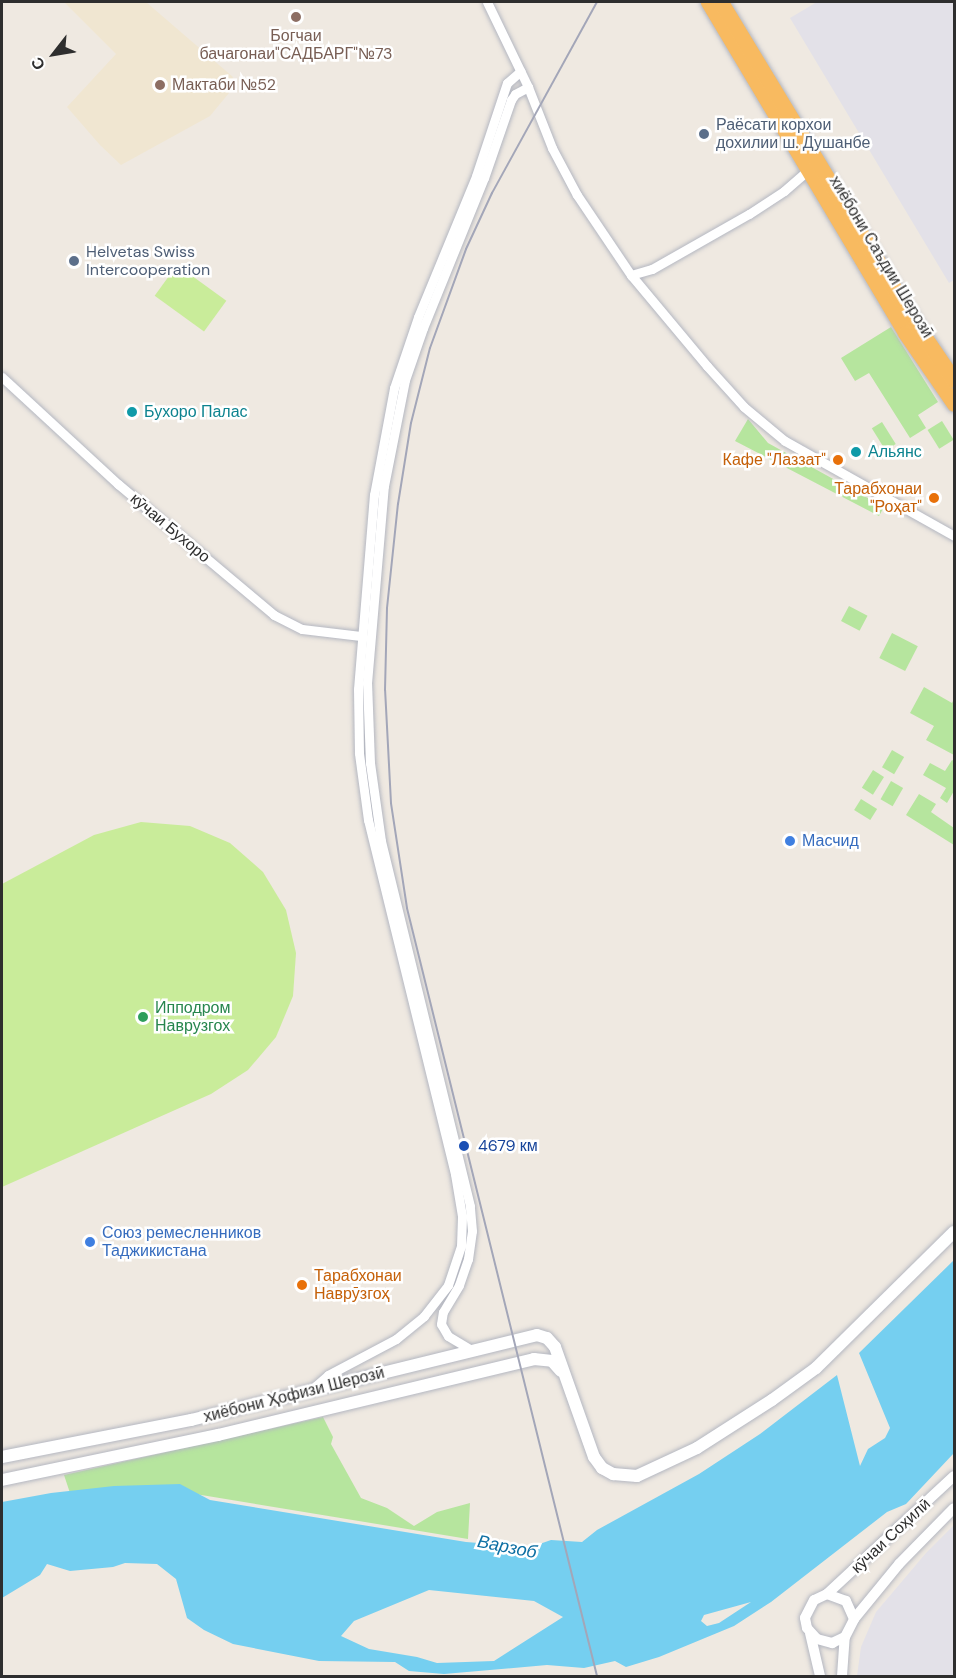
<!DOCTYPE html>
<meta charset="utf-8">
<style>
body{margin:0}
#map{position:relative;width:956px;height:1678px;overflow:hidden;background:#efe9e1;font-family:"DM Sans",sans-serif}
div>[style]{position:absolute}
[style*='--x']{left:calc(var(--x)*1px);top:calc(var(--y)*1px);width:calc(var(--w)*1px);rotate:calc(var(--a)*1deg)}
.industrial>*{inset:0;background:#e3e1e8}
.education>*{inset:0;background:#f0e6d1}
.green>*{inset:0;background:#b6e59e;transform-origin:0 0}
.pitch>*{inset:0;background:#c9ec9a;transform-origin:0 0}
.water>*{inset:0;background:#75cff0}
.roads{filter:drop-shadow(0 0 2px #b4b7c1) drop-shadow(0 0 2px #b4b7c1)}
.minor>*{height:9px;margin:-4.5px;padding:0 4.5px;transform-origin:4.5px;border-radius:4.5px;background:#fff}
.tertiary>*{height:10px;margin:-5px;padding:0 5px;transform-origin:5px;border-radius:5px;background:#fff}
.secondary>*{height:12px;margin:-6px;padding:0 6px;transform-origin:6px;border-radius:6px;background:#fff}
.trunk>*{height:15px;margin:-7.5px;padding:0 7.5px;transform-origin:7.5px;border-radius:7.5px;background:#f8ba60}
.rail>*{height:2px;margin:-1px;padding:0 1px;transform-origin:1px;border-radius:1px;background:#a3a6b8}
.dots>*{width:16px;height:16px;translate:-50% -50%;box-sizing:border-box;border:3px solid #fff;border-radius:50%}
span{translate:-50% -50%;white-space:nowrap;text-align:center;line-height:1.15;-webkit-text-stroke:5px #fff;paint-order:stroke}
.education-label{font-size:16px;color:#785e54}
.left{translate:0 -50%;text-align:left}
.service-label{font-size:16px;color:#4e5e75}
.street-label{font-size:16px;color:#2e2e2e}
.culture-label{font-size:16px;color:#0d838f}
.food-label{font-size:16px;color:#c56008}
.right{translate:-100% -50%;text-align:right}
.shop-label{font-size:16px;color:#366cbe}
.leisure-label{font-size:16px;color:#27864d}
.transit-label{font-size:16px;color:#164399}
.water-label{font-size:18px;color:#0d6fa3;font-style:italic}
.frame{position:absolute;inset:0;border:3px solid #2e2e2e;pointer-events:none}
.north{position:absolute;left:24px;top:24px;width:60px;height:60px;-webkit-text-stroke:4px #fff;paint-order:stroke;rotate:239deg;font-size:16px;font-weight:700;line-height:24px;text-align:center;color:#2e2e2e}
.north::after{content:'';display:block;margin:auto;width:21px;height:27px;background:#2e2e2e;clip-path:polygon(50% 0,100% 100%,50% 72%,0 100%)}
</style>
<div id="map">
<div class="industrial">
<i style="clip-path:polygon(817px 2px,954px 2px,954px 280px,949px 283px,790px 18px)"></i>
<i style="clip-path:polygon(954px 1525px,954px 1676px,857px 1676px,861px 1647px,876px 1612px,926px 1553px)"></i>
</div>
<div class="education">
<i style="clip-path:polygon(64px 2px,146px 2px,233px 77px,229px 93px,210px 116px,121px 165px,100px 145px,67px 107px,116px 54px)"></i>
</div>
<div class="green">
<i style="clip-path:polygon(891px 327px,938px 402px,918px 415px,926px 428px,910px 438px,869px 373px,855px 381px,841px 358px)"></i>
<i style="clip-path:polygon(748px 419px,768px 443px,884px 507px,879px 516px,735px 441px)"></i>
<i style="left:942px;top:421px;width:22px;height:17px;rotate:58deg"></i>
<i style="left:882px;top:422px;width:26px;height:12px;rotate:58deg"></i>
<i style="left:849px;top:606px;width:21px;height:17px;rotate:28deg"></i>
<i style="left:892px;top:633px;width:29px;height:28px;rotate:27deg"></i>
<i style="clip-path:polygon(924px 687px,952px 703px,954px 699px,954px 755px,926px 740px,934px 726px,910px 713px)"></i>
<i style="left:892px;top:750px;width:14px;height:20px;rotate:30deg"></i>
<i style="clip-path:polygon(952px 760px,954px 761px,954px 791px,947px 803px,940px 798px,946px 788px,923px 775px,930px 763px,945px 771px)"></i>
<i style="left:873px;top:770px;width:13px;height:21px;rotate:32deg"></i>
<i style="left:891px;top:781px;width:14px;height:21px;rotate:30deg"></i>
<i style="clip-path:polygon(919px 794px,936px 804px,931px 812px,954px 828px,954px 845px,906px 815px)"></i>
<i style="left:861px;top:799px;width:19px;height:13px;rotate:32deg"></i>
<i style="clip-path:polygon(323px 1417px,333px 1437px,331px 1444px,361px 1498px,387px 1508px,414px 1526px,437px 1512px,470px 1503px,468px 1539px,171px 1490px,71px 1496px,64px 1475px)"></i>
</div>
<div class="pitch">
<i style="left:177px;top:265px;width:61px;height:38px;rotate:36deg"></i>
<i style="clip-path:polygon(141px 822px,190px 826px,230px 843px,263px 872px,286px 910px,296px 953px,293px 996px,276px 1037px,248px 1070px,211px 1094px,2px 1187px,2px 884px,94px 835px)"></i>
</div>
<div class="water">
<i style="clip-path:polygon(evenodd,954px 1260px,954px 1453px,906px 1504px,887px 1512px,771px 1602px,734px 1626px,659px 1657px,626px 1667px,615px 1661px,584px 1668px,547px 1665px,444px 1674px,409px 1671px,395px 1662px,319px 1661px,233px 1644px,204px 1630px,187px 1618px,176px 1579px,157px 1564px,125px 1563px,113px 1567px,70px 1571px,47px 1564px,40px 1575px,2px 1598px,2px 1502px,51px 1493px,114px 1486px,180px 1484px,210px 1500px,466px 1542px,531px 1547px,551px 1540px,582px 1542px,597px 1530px,699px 1474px,760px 1434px,837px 1375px,860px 1466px,868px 1449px,885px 1438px,890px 1428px,859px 1353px,954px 1260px,429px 1590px,534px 1601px,563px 1617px,494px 1661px,437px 1663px,417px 1657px,369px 1649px,341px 1636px,354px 1621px,429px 1590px,954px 1260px,751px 1602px,719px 1623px,707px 1626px,701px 1621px,704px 1615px,751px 1602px)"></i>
</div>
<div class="roads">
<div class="minor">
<i style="--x:487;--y:2;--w:94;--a:64.2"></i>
<i style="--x:528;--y:87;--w:66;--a:68.5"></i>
<i style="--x:552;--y:148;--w:53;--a:62"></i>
<i style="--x:577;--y:195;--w:97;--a:56"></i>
<i style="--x:631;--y:275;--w:119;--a:50.1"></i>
<i style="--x:707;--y:366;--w:55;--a:47.9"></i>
<i style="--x:744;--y:407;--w:53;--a:39.7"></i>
<i style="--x:785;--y:441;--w:194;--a:29.3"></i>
<i style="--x:631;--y:275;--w:22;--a:-16"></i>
<i style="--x:652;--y:269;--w:112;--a:-29.6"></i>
<i style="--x:749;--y:214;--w:42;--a:-33.3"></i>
<i style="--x:784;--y:191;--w:32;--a:-41"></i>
<i style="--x:2;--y:377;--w:158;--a:42.7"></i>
<i style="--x:118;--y:484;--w:204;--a:40"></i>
<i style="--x:274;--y:615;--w:31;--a:27"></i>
<i style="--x:302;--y:629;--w:59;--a:6.8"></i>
<i style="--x:473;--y:1351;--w:29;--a:-149"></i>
<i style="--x:448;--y:1336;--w:14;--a:-120"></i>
<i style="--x:441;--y:1324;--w:12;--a:-81"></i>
<i style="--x:443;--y:1312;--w:31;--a:-59"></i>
<i style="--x:459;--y:1285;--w:28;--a:-71"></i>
<i style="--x:468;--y:1259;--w:28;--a:-82"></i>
<i style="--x:472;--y:1231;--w:25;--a:-95"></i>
<i style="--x:470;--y:1206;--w:376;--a:-103.7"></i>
<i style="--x:381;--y:841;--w:79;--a:-98"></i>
<i style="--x:370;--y:763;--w:80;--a:-92.1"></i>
<i style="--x:367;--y:683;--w:198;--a:-85.1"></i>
<i style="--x:384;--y:486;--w:108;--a:-78.8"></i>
<i style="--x:405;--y:380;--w:55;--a:-70.9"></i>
<i style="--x:423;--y:328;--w:162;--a:-67.9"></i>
<i style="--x:484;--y:178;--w:83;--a:-70.9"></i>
<i style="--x:511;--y:100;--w:7;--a:-56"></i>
<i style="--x:515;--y:94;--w:15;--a:-28"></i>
<i style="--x:311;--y:1390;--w:23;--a:-41"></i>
<i style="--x:328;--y:1375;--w:77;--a:-27.9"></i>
<i style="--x:396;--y:1339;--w:36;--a:-39"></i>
<i style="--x:424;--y:1316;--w:39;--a:-52"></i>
<i style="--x:448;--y:1285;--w:41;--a:-71.6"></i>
<i style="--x:461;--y:1246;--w:30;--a:-88"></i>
<i style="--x:462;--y:1216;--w:43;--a:-99.5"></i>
<i style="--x:455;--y:1174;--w:365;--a:-103.8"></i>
<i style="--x:368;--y:820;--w:68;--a:-97.7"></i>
<i style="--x:359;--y:753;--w:64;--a:-90.9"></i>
<i style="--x:358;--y:689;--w:195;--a:-85.3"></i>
<i style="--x:374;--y:495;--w:109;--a:-79.4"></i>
<i style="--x:394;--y:388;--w:75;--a:-71.3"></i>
<i style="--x:418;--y:317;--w:152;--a:-67.6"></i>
<i style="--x:476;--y:176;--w:98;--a:-71.6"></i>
<i style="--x:507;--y:83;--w:18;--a:-41"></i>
</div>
<div class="tertiary">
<i style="--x:827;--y:1594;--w:173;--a:-42.9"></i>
<i style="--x:854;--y:1619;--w:20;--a:-114"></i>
<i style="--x:846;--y:1601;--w:20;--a:-160"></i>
<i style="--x:827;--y:1594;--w:14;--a:155"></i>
<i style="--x:814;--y:1600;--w:20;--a:117"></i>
<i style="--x:805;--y:1618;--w:10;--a:79"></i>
<i style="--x:807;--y:1628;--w:15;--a:48"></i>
<i style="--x:817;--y:1639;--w:16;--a:15"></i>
<i style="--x:832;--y:1643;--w:14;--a:-25"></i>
<i style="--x:845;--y:1637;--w:20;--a:-63"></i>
<i style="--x:854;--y:1619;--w:71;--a:-50.7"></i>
<i style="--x:899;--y:1564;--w:78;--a:-45.5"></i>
<i style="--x:810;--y:1633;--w:44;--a:76.9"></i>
<i style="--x:842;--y:1676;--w:39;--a:-86"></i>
</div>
<div class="secondary">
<i style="--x:2;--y:1457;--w:193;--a:-11.1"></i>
<i style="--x:191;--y:1420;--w:356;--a:-13.8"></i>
<i style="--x:537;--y:1335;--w:10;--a:17"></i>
<i style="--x:547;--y:1338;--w:12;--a:48"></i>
<i style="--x:555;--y:1347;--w:117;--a:70.5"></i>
<i style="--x:594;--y:1457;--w:14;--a:54"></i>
<i style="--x:602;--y:1468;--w:13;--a:29"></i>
<i style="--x:613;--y:1474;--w:24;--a:5"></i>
<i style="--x:637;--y:1476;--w:66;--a:-25"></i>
<i style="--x:697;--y:1448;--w:89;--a:-32.6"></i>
<i style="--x:772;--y:1400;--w:54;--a:-36"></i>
<i style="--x:816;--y:1368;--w:194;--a:-44.6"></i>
<i style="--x:2;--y:1480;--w:221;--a:-11.8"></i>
<i style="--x:218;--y:1435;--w:325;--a:-13.5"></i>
<i style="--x:534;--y:1359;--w:18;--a:6"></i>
<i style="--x:552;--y:1361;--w:13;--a:48"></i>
</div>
<div class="trunk">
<i style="--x:708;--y:2;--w:385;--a:59.2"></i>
<i style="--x:905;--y:333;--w:86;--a:55.4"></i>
<i style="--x:721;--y:2;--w:376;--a:58.8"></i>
<i style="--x:916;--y:324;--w:68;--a:55.8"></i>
</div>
</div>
<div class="rail">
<i style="--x:597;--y:1676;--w:791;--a:-103.9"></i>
<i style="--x:407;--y:908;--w:106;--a:-98.7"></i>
<i style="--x:391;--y:803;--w:113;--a:-93"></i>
<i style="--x:385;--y:690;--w:82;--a:-88.6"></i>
<i style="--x:387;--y:608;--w:105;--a:-84"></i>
<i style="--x:398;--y:504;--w:82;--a:-80.9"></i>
<i style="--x:411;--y:423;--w:77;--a:-75.8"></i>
<i style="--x:430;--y:348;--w:105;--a:-70"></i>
<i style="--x:466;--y:249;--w:62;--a:-65.1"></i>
<i style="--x:492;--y:193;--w:218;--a:-61.2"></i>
</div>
<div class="dots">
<i style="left:296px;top:17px;background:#8d6e63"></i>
<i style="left:160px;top:85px;background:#8d6e63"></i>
<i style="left:704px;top:134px;background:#5c6f8a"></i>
<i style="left:74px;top:261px;background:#5c6f8a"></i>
<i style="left:132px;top:412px;background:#0f9aa8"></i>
<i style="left:856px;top:452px;background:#0f9aa8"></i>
<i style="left:838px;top:460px;background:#e8710a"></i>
<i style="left:934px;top:498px;background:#e8710a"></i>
<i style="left:790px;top:841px;background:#3f7fe0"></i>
<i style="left:143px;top:1017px;background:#2e9e5b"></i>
<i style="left:464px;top:1146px;background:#1a4fb4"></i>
<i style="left:90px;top:1242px;background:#3f7fe0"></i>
<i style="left:302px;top:1285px;background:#e8710a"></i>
</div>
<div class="education-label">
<span style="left:296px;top:45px">Богчаи<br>бачагонаи"САДБАРГ"№73</span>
<span class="left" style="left:172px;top:85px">Мактаби №52</span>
</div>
<div class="service-label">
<span class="left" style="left:716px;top:134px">Раёсати корхои<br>дохилии ш. Душанбе</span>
<span class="left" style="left:86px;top:261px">Helvetas Swiss<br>Intercooperation</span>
</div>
<div class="street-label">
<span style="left:881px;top:257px;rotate:59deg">хиёбони Саъдии Шерозӣ</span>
<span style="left:170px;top:528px;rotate:40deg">кӯчаи Бухоро</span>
<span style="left:294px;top:1395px;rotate:-14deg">хиёбони Ҳофизи Шерозӣ</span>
<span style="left:891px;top:1536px;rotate:-43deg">кӯчаи Соҳилӣ</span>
</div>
<div class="culture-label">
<span class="left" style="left:144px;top:412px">Бухоро Палас</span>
<span class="left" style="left:868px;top:452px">Альянс</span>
</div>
<div class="food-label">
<span class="right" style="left:826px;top:460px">Кафе "Лаззат"</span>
<span class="right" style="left:922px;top:498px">Тарабхонаи<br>"Роҳат"</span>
<span class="left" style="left:314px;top:1285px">Тарабхонаи<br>Наврӯзгоҳ</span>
</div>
<div class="shop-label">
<span class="left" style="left:802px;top:841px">Масчид</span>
<span class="left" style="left:102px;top:1242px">Союз ремесленников<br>Таджикистана</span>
</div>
<div class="leisure-label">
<span class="left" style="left:155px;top:1017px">Ипподром<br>Наврузгох</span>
</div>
<div class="transit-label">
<span class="left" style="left:478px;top:1146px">4679 км</span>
</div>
<div class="water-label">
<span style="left:507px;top:1547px;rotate:11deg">Варзоб</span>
</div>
<div class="frame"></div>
<div class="north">С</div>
</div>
